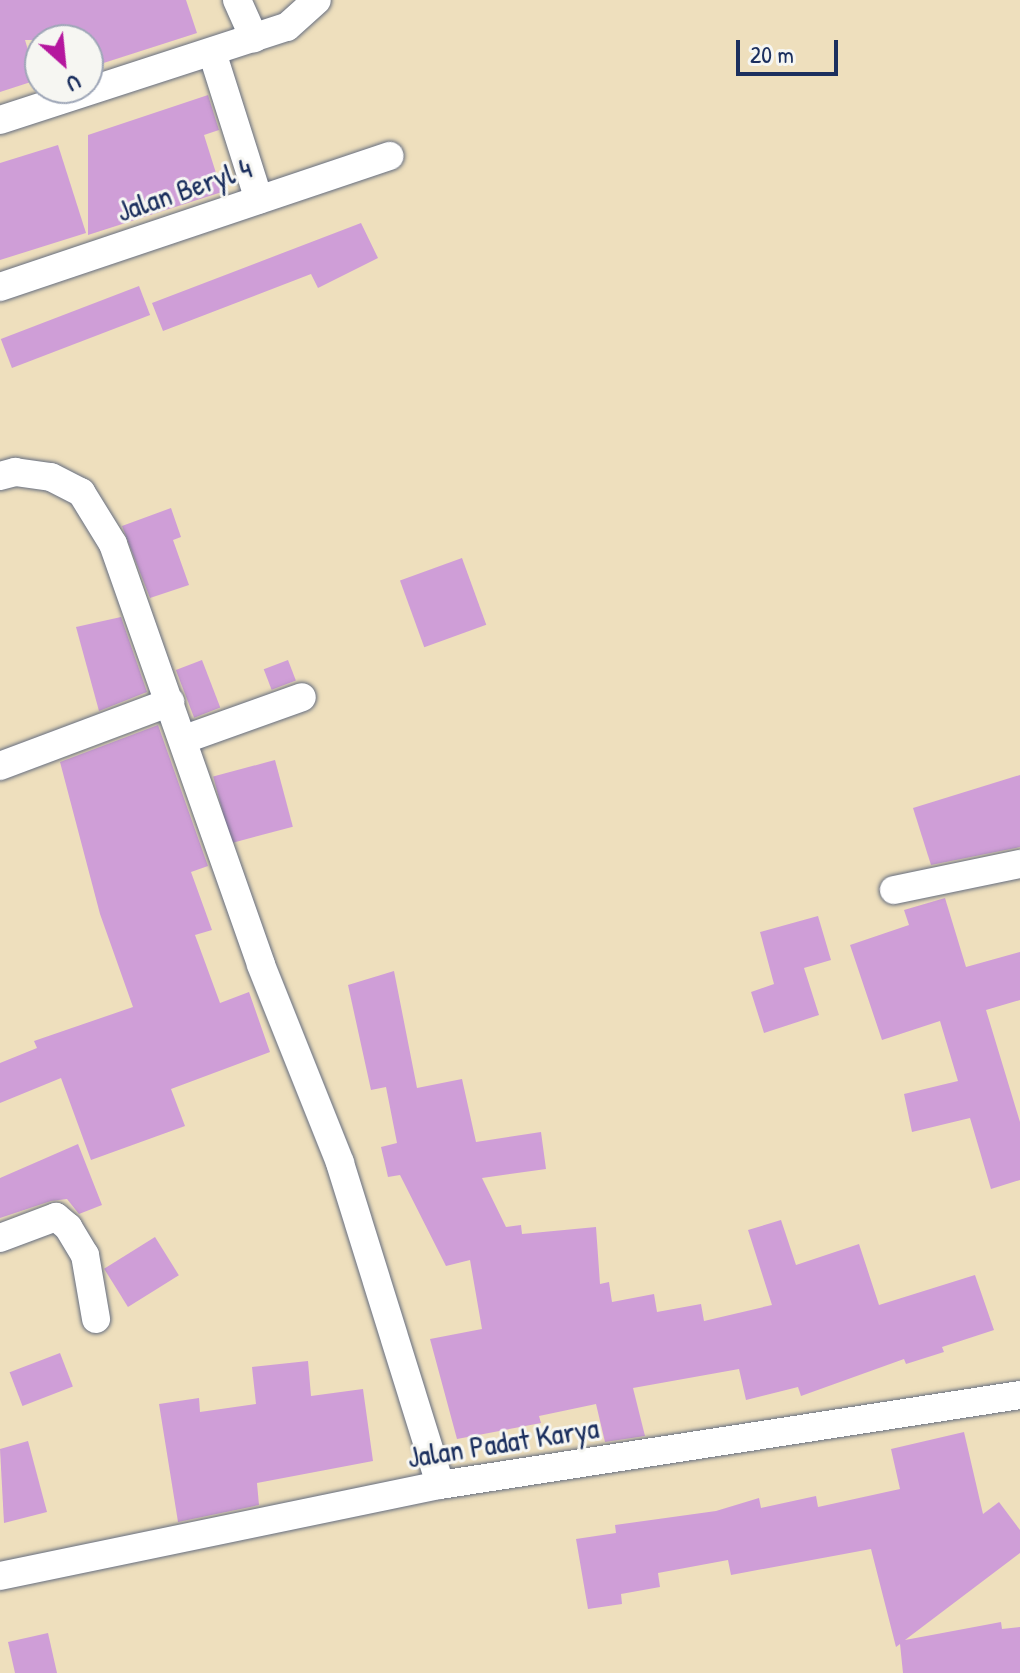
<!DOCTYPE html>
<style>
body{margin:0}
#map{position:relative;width:1020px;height:1673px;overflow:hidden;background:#eedfbd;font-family:"Patrick Hand",sans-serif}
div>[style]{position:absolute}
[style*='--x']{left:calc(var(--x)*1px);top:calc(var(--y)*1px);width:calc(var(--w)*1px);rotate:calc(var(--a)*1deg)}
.building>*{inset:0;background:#cf9ed7;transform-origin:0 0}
.roads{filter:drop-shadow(0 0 2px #656d7f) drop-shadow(0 0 2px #656d7f)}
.minor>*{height:28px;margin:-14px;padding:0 14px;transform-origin:14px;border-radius:14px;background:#fff}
span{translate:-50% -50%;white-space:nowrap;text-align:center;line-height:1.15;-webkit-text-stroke:6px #f6f6f2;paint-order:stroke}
.street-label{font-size:30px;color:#1b2f5e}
.north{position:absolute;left:24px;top:24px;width:80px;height:80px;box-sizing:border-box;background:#f6f6f2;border:2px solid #9ea6b7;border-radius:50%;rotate:153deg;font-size:22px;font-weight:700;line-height:32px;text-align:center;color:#1b2f5e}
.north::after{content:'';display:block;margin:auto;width:28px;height:36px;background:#b5179e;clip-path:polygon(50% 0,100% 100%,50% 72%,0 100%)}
.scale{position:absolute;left:736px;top:40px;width:102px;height:36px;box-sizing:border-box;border:4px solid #1b2f5e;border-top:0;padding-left:10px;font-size:24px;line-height:28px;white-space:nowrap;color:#1b2f5e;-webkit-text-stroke:6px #f6f6f2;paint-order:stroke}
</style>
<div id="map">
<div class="building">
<i style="clip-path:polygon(0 0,186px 0,197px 33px,88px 68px,88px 40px,25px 40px,37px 80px,0 92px)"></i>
<i style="clip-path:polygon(208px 95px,219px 130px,204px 135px,222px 192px,88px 235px,88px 135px)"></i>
<i style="clip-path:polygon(58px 145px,86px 233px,0 260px,0 163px)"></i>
<i style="clip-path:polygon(361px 223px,378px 258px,318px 288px,311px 274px,163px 331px,152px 303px)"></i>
<i style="left:139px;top:286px;width:31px;height:148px;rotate:69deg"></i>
<i style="clip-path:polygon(171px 508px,181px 537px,173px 540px,189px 585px,150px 598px,122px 526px)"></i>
<i style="left:462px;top:558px;width:71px;height:66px;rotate:70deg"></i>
<i style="clip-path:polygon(121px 617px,147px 692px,99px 711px,76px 627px)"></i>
<i style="left:202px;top:660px;width:51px;height:28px;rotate:69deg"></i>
<i style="left:288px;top:660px;width:22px;height:26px;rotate:69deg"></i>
<i style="clip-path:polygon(158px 725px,208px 866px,191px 872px,212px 930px,195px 935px,220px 1003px,249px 992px,270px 1052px,171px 1089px,185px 1126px,91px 1160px,61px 1078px,0 1103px,0 1063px,37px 1048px,34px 1041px,133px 1007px,100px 914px,60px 762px)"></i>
<i style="left:275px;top:760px;width:69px;height:64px;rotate:75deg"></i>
<i style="clip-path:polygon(1020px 775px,1020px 847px,931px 865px,913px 808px)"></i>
<i style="clip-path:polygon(945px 898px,966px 967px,1020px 952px,1020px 1000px,986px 1010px,1020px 1122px,1020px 1180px,991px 1189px,970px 1118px,912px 1132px,904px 1094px,958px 1081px,940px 1021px,882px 1040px,850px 945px,909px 925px,904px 910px)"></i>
<i style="clip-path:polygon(818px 916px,831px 960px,804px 968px,819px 1015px,764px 1033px,751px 992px,774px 984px,760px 932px)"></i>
<i style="clip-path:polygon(394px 971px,417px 1088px,462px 1079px,476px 1142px,541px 1132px,546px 1169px,482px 1178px,506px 1227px,521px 1225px,522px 1234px,596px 1227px,600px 1284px,609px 1282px,612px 1302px,654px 1294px,657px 1312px,701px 1304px,704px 1321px,772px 1305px,748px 1230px,781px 1220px,796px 1265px,859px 1244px,879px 1305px,975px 1275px,994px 1330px,942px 1347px,944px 1352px,906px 1364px,904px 1359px,801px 1396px,798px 1387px,746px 1400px,739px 1369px,633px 1388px,645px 1436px,605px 1442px,596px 1404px,539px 1416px,541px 1423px,457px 1439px,430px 1339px,482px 1329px,470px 1260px,446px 1266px,400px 1175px,388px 1177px,381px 1147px,397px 1143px,386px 1087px,371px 1090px,348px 985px)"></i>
<i style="clip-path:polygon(78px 1144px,102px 1205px,79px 1214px,67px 1199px,51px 1201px,0 1218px,0 1178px)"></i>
<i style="left:155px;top:1237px;width:45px;height:60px;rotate:58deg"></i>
<i style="left:60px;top:1353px;width:36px;height:54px;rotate:69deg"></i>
<i style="clip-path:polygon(308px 1361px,311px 1396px,363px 1389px,373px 1461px,257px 1483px,259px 1505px,178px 1522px,159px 1404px,199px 1398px,200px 1412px,256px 1404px,252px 1367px)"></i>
<i style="clip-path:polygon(964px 1432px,983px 1514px,999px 1502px,1020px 1530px,1020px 1553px,905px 1640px,1001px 1622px,1002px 1629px,1020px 1627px,1020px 1673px,903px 1673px,900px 1644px,896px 1647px,871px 1549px,731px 1575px,728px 1560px,658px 1573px,660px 1587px,621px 1594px,622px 1604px,588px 1609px,576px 1539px,616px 1533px,615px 1525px,716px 1511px,759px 1498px,761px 1508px,816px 1496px,818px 1507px,900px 1489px,891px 1449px)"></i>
<i style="clip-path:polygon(28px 1441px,47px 1512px,4px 1523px,0 1449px)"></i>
<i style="clip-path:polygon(48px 1633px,57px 1673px,15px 1673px,8px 1642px)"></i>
</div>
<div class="roads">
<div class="minor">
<i style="--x:237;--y:0;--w:42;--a:65.9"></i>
<i style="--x:212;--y:52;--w:155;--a:72.4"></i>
<i style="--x:0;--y:120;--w:302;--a:-18"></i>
<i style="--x:287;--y:27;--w:40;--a:-42"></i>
<i style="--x:0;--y:287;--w:411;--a:-18.6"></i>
<i style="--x:0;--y:476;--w:16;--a:-15"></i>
<i style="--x:15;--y:472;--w:36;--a:8"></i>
<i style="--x:51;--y:477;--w:34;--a:27"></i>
<i style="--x:81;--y:492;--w:61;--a:58.4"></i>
<i style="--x:113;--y:544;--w:446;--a:70.6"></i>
<i style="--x:261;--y:965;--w:213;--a:68.2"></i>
<i style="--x:340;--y:1163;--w:337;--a:72.7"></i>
<i style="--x:185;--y:739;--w:124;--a:-19.7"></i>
<i style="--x:0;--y:766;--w:182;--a:-20.6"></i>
<i style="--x:894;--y:890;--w:129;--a:-11.7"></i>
<i style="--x:0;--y:1238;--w:60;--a:-20.6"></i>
<i style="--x:56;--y:1217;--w:16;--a:40"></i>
<i style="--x:68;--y:1227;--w:33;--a:59"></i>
<i style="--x:85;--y:1255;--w:65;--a:80.2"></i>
<i style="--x:0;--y:1576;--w:449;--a:-11.7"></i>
<i style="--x:440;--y:1485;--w:587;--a:-8.82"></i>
</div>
</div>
<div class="street-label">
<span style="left:184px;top:189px;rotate:-19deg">Jalan Beryl 4</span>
<span style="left:503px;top:1442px;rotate:-9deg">Jalan Padat Karya</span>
</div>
<div class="north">U</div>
<div class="scale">20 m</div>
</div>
